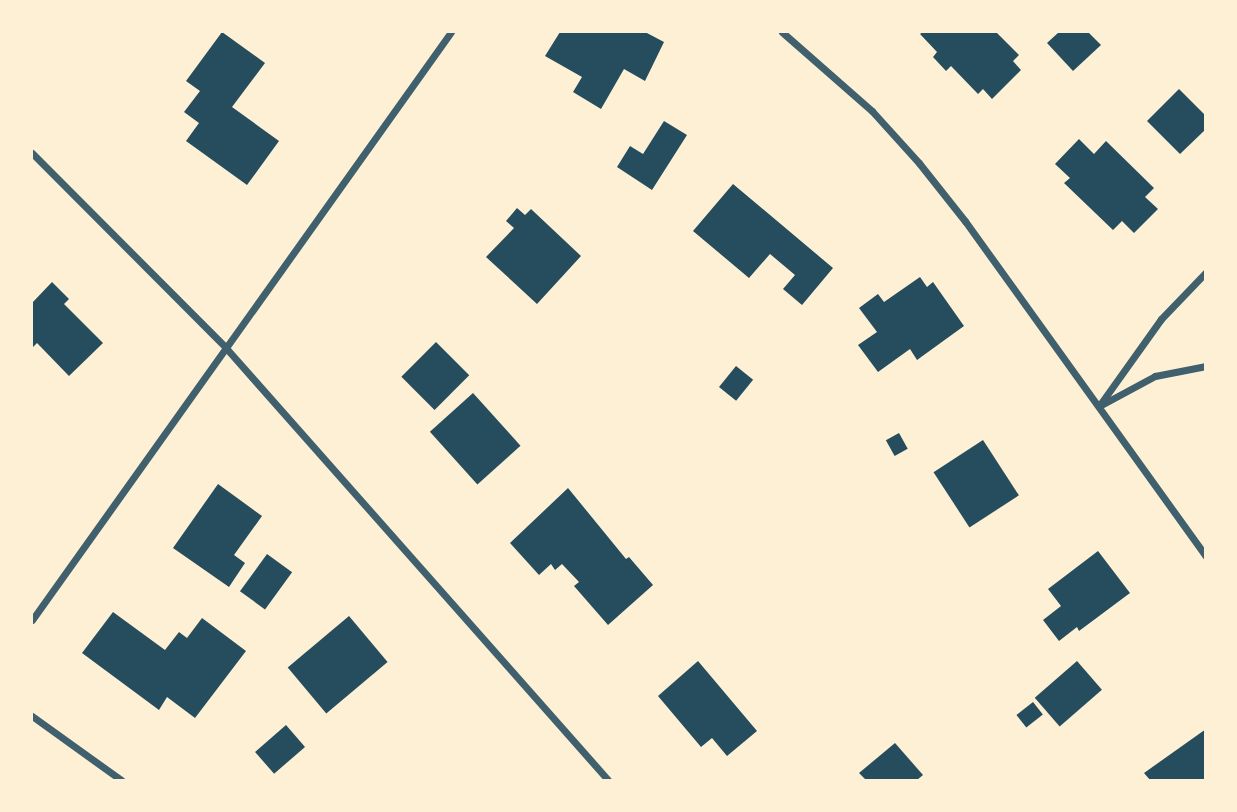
<!DOCTYPE html>
<style>
body{margin:0}
#map{position:relative;width:1237px;height:812px;overflow:hidden;background:#fdf0d5;font-family:Inter,sans-serif}
div>[style]{position:absolute}
[style*='--x']{left:calc(var(--x)*1px);top:calc(var(--y)*1px);width:calc(var(--w)*1px);rotate:calc(var(--a)*1deg)}
.building>*{inset:0;background:#264d5e;transform-origin:0 0}
.minor>*{height:7px;margin:-3.5px;padding:0 3.5px;transform-origin:3.5px;border-radius:3.5px;background:#3f606c}
span{translate:-50% -50%;white-space:nowrap;text-align:center;line-height:1.15;-webkit-text-stroke:6px #fdf0d5;paint-order:stroke}
.frame{position:absolute;inset:0;border:33px solid #fdf0d5;pointer-events:none}
</style>
<div id="map">
<div class="building">
<i style="clip-path:polygon(222px 32px,265px 63px,232px 107px,279px 141px,247px 185px,186px 141px,199px 123px,184px 112px,200px 91px,186px 81px)"></i>
<i style="clip-path:polygon(560px 32px,645px 32px,664px 42px,645px 81px,624px 69px,601px 109px,573px 92px,582px 77px,545px 56px)"></i>
<i style="clip-path:polygon(923px 32px,996px 32px,1019px 55px,1013px 61px,1021px 70px,992px 99px,983px 89px,978px 94px,951px 66px,946px 71px,933px 57px,937px 52px,920px 34px)"></i>
<i style="clip-path:polygon(1059px 32px,1088px 32px,1101px 45px,1073px 71px,1047px 43px)"></i>
<i style="clip-path:polygon(1179px 89px,1206px 116px,1206px 129px,1180px 154px,1147px 121px)"></i>
<i style="clip-path:polygon(664px 121px,687px 135px,652px 190px,617px 167px,630px 146px,643px 154px)"></i>
<i style="clip-path:polygon(1079px 139px,1094px 154px,1106px 141px,1154px 188px,1145px 197px,1158px 209px,1134px 233px,1122px 221px,1113px 230px,1064px 183px,1070px 178px,1055px 164px)"></i>
<i style="clip-path:polygon(733px 184px,833px 268px,802px 305px,783px 289px,795px 275px,770px 254px,749px 278px,693px 231px)"></i>
<i style="clip-path:polygon(517px 208px,525px 215px,531px 209px,581px 256px,537px 304px,486px 257px,514px 228px,506px 221px)"></i>
<i style="clip-path:polygon(920px 277px,927px 287px,933px 282px,964px 326px,917px 360px,910px 349px,878px 372px,858px 345px,877px 332px,859px 308px,878px 294px,884px 302px)"></i>
<i style="clip-path:polygon(52px 282px,69px 299px,64px 304px,103px 343px,69px 376px,37px 343px,32px 348px,32px 303px)"></i>
<i style="left:436px;top:342px;width:47px;height:49px;rotate:45deg"></i>
<i style="left:736px;top:366px;width:22px;height:27px;rotate:39deg"></i>
<i style="left:473px;top:393px;width:71px;height:58px;rotate:48deg"></i>
<i style="left:899px;top:433px;width:18px;height:15px;rotate:61deg"></i>
<i style="left:983px;top:440px;width:66px;height:59px;rotate:57deg"></i>
<i style="clip-path:polygon(218px 484px,262px 516px,234px 555px,245px 563px,229px 587px,173px 548px)"></i>
<i style="clip-path:polygon(568px 488px,626px 559px,629px 557px,653px 585px,608px 625px,574px 586px,579px 582px,562px 564px,555px 570px,551px 564px,539px 575px,510px 543px)"></i>
<i style="clip-path:polygon(1098px 551px,1130px 593px,1079px 631px,1077px 627px,1059px 641px,1043px 620px,1061px 606px,1048px 589px)"></i>
<i style="left:267px;top:554px;width:31px;height:46px;rotate:36deg"></i>
<i style="clip-path:polygon(113px 612px,165px 650px,179px 632px,187px 638px,202px 618px,246px 651px,195px 718px,167px 697px,159px 710px,82px 653px)"></i>
<i style="left:349px;top:616px;width:60px;height:80px;rotate:50deg"></i>
<i style="clip-path:polygon(698px 661px,757px 731px,727px 756px,712px 738px,701px 747px,658px 696px)"></i>
<i style="left:1077px;top:661px;width:38px;height:56px;rotate:49deg"></i>
<i style="left:1033px;top:702px;width:16px;height:21px;rotate:52deg"></i>
<i style="left:286px;top:725px;width:29px;height:41px;rotate:49deg"></i>
<i style="clip-path:polygon(1206px 729px,1206px 780px,1150px 780px,1144px 773px)"></i>
<i style="clip-path:polygon(895px 743px,923px 775px,917px 780px,866px 780px,859px 773px)"></i>
</div>
<div class="minor">
<i style="--x:782;--y:32;--w:120;--a:41.3"></i>
<i style="--x:872;--y:111;--w:70;--a:47.9"></i>
<i style="--x:919;--y:163;--w:74;--a:51.6"></i>
<i style="--x:965;--y:221;--w:413;--a:54.3"></i>
<i style="--x:32;--y:153;--w:275;--a:45.1"></i>
<i style="--x:226;--y:348;--w:577;--a:48.51"></i>
<i style="--x:1103;--y:404;--w:59;--a:-28.3"></i>
<i style="--x:1155;--y:376;--w:52;--a:-11.1"></i>
<i style="--x:1099;--y:406;--w:107;--a:-54.5"></i>
<i style="--x:1161;--y:319;--w:65;--a:-46.2"></i>
<i style="--x:32;--y:620;--w:722;--a:-54.53"></i>
<i style="--x:32;--y:716;--w:110;--a:35.7"></i>
</div>
<div class="frame"></div>
</div>
